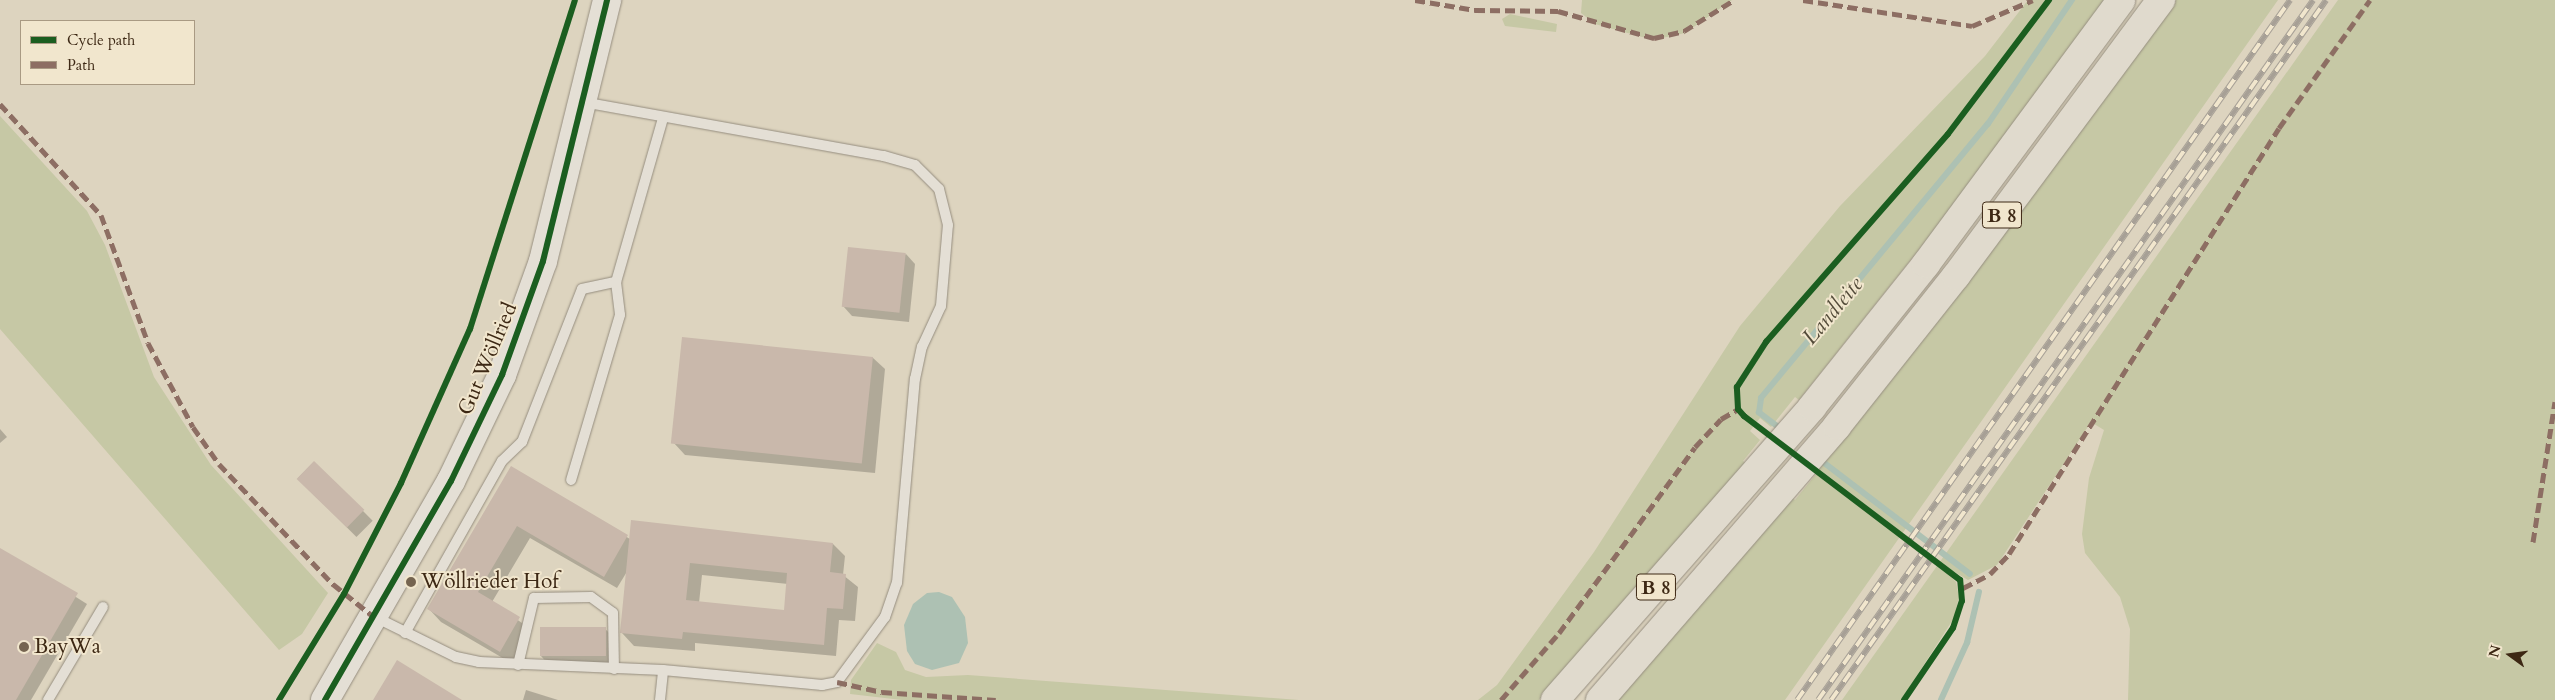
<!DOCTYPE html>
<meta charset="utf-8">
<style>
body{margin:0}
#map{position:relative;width:2555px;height:700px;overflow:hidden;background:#ddd4bf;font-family:Cardo,serif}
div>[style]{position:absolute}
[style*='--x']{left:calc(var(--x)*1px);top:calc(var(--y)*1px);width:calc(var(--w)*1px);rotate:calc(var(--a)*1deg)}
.green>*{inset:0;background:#c6c8a5}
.water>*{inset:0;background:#adc1b3}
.shadow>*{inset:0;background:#0003;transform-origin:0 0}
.stream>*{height:5.5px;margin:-2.75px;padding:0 2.75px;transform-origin:2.75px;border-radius:2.75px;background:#adc1b3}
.building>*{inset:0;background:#c9b8ab;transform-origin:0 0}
.roads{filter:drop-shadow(0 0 1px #958d7f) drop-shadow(0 0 1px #958d7f)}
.lane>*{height:10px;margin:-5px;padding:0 5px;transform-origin:5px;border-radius:5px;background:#e4dfd5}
.secondary>*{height:28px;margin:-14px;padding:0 14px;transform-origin:14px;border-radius:14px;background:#e4dfd5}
.highway>*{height:28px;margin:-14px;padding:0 14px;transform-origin:14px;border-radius:14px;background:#e0dacd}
.rail>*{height:5.5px;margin-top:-2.75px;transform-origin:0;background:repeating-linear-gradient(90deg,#f1e6cd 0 11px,#a7a096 0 22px);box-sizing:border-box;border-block:1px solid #a7a096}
.quiet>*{height:5px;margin-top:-2.5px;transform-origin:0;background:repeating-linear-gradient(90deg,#8d6e63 0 10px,transparent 0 15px)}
.cycleway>*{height:6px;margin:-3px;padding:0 3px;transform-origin:3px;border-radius:3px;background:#1b5e20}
.dots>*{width:14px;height:14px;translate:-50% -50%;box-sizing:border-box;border:2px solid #f1e6cd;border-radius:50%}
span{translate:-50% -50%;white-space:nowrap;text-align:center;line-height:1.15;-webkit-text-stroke:4px #f1e6cd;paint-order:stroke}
.shield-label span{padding:1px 4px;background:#f1e6cd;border:1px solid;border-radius:4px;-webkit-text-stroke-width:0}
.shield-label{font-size:20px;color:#3d2814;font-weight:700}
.street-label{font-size:21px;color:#3d2814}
.poi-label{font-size:21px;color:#3d2814}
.left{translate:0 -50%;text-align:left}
.water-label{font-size:22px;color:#544c3a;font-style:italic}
.legend{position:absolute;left:20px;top:20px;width:175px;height:65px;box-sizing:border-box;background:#f1e6cd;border:1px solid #a99a83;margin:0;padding:6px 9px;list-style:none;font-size:15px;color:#3d2814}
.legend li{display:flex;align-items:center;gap:10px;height:25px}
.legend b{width:25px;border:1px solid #a99a83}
.north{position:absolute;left:2485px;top:630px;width:50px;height:50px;-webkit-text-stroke:4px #f1e6cd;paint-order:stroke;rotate:284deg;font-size:14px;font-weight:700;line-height:20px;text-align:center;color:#3d2814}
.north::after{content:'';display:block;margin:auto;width:18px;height:22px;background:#3d2814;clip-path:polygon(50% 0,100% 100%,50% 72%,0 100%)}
</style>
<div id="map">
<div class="green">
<i style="clip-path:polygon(1582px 0,1732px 0,1685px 33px,1653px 40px,1595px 24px,1581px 13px)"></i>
<i style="clip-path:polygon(2028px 0,2106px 0,1921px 247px,1799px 400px,1795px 397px,1771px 427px,1760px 418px,1750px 431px,1760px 440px,1743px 461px,1748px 464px,1630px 604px,1539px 700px,1478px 700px,1497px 685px,1594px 552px,1740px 326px,1840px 206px,1985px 56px)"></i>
<i style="clip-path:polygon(2173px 0,2278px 0,1785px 700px,1609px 700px,1789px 495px,1795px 500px,1817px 473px,1884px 525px,1887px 521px,1819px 469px,1846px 437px,1841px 433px)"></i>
<i style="clip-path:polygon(2338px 0,2555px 0,2555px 700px,2128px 700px,2130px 629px,2120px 597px,2085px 553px,2082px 534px,2089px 478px,2104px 430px,2091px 422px,1997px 565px,1968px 580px,1953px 571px,1950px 576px,1956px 582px,1959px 597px,1954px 618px,1901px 700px,1842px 700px)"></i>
<i style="clip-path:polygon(1510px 14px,1557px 24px,1556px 32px,1505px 26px,1502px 19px)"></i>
<i style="clip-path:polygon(0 116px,87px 211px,105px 245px,154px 377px,211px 465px,328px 593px,302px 634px,279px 650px,0 329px)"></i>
<i style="clip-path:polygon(877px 643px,896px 652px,905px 670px,926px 677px,968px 675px,1299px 700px,902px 700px,850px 694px,851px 680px)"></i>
</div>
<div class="water">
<i style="clip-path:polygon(939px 592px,952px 597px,965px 617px,968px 643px,959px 663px,932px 670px,915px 664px,907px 651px,904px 625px,913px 604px,927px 593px)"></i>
</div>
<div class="shadow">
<i style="clip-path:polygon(906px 254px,915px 264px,909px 322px,852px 316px,843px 306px)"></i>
<i style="clip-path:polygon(872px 357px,885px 369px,875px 473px,685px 455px,673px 442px)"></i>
<i style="clip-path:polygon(0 429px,7px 437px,0 443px)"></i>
<i style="left:314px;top:462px;width:83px;height:23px;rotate:45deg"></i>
<i style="clip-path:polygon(evenodd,511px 468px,630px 539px,833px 544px,845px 556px,843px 575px,858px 587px,855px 621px,839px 620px,836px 656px,695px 643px,695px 651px,634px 646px,622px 633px,628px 570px,617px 588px,530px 538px,492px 602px,532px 630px,513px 664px,441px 622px,429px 609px,511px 468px,702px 575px,788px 584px,785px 611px,699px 603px,702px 575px)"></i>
<i style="clip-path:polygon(0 549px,87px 604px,31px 700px,0 700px)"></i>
<i style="clip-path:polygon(605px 629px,615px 638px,614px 666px,550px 666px,541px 656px)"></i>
<i style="clip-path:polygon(526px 690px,558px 700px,523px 700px)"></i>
</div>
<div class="stream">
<i style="--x:1783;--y:431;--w:30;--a:-143"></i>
<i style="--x:1759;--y:413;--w:15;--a:-82"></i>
<i style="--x:1761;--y:398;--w:356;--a:-50.4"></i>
<i style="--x:1988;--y:124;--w:150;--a:-55.9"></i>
<i style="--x:1818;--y:458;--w:191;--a:37.3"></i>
<i style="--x:1941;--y:700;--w:63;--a:-65.5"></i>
<i style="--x:1967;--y:643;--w:52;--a:-76.8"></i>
</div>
<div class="building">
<i style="left:848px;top:247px;width:58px;height:60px;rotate:6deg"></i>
<i style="left:682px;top:337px;width:192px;height:107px;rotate:6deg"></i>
<i style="left:314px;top:461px;width:70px;height:25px;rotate:44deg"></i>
<i style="clip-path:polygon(511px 466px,628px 535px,604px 577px,517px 526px,478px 592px,520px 617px,500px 652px,427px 609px)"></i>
<i style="clip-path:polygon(evenodd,631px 520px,833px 543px,830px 572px,846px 574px,843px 609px,827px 608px,824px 645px,683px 632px,682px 639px,620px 633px,631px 520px,690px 563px,787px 573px,784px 610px,686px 600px,690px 563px)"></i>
<i style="clip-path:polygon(0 548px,78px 593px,16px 700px,0 700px)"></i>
<i style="left:540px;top:627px;width:66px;height:29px"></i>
<i style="clip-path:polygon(397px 660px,462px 700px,373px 700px)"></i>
</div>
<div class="roads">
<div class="lane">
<i style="--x:616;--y:282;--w:171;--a:-74"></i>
<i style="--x:375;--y:617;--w:90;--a:26.3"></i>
<i style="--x:456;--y:657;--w:24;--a:12"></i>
<i style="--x:479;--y:662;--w:184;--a:2.5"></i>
<i style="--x:663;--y:670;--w:160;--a:5.4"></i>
<i style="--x:822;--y:685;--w:15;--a:-11"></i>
<i style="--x:837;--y:682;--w:81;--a:-53.6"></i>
<i style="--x:885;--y:617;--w:36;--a:-71"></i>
<i style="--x:897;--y:583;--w:205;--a:-85"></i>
<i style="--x:915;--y:379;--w:33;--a:-78"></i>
<i style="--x:922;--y:347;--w:45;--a:-65.1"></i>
<i style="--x:941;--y:306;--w:81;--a:-85.1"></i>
<i style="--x:948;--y:225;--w:37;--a:-104"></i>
<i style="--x:939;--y:189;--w:34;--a:-135"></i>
<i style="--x:915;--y:165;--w:33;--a:-164"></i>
<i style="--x:883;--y:156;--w:305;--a:-169.8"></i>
<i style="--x:405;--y:633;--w:197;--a:-60.6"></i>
<i style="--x:502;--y:461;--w:28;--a:-44"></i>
<i style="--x:522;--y:442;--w:164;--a:-68.6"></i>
<i style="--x:582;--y:289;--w:35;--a:-12"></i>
<i style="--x:616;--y:282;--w:33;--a:83"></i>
<i style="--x:620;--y:315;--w:172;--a:106.5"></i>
<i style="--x:518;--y:665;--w:69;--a:-76.6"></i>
<i style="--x:534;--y:598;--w:57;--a:-1"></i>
<i style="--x:591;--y:597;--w:27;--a:36"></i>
<i style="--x:613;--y:613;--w:56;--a:89"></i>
<i style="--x:48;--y:700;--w:108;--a:-59.4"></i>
<i style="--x:660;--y:700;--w:30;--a:-84"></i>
</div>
<div class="secondary">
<i style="--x:325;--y:700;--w:253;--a:-60.1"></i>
<i style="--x:451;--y:481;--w:118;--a:-64.3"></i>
<i style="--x:502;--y:375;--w:121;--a:-70.2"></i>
<i style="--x:543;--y:261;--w:269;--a:-76.2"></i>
</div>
<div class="highway">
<i style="--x:1555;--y:700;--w:390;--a:-48.7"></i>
<i style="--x:1812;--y:407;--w:183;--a:-51.4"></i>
<i style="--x:1926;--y:264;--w:328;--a:-53.5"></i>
<i style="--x:1600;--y:700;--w:362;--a:-49.1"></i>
<i style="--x:1837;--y:426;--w:191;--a:-51.6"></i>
<i style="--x:1956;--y:276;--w:344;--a:-53.4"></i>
</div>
</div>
<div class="rail">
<i style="--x:1797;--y:700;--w:856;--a:-54.84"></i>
<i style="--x:1818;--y:700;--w:857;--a:-54.73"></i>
<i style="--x:1831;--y:700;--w:857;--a:-54.73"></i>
</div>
<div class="quiet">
<i style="--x:1415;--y:0;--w:61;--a:9.5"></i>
<i style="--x:1475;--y:10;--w:83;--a:0.7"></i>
<i style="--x:1558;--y:11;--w:100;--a:15.7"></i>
<i style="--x:1654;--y:38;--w:31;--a:-13"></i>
<i style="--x:1684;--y:31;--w:59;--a:-31.8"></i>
<i style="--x:1803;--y:0;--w:171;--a:8.7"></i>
<i style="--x:1972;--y:26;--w:66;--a:-23.1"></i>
<i style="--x:0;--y:104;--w:150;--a:47.7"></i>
<i style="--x:101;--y:215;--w:136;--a:69.8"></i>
<i style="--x:148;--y:343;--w:95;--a:61.8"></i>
<i style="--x:193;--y:427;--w:45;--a:54.9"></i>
<i style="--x:219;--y:464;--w:166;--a:46.5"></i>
<i style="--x:333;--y:584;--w:53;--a:38.8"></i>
<i style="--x:2533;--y:542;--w:142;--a:-81.1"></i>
<i style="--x:1963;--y:588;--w:30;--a:-27"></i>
<i style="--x:1990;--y:574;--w:28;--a:-46"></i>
<i style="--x:2009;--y:554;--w:504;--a:-57.63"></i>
<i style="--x:2279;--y:128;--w:157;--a:-54.6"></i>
<i style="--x:837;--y:682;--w:46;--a:12.5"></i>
<i style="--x:882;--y:692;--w:114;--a:4"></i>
<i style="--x:1501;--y:700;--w:89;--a:-49.1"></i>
<i style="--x:1559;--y:633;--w:230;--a:-53.8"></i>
<i style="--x:1695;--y:447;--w:38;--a:-47"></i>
<i style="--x:1721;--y:419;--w:20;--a:-30"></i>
</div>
<div class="cycleway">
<i style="--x:279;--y:700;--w:124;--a:-58.5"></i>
<i style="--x:344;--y:594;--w:125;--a:-62.8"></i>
<i style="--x:401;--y:483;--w:169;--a:-65.9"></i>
<i style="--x:470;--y:329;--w:345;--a:-72.3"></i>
<i style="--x:325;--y:700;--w:253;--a:-60.1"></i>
<i style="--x:451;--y:481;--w:118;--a:-64.3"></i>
<i style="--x:502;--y:375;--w:121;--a:-70.2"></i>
<i style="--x:543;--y:261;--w:269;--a:-76.2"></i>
<i style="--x:1904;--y:700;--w:87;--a:-55.8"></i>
<i style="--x:1953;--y:628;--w:28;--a:-72"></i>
<i style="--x:1962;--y:601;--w:21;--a:-95"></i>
<i style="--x:1960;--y:580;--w:271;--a:-142.8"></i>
<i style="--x:1744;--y:416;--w:9;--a:-131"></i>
<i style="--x:1738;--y:409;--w:22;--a:-93"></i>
<i style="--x:1737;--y:387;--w:54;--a:-57.2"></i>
<i style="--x:1766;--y:342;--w:276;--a:-48.8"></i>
<i style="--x:1948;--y:134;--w:168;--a:-53"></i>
</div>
<div class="dots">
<i style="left:411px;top:582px;background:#756450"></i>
<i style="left:24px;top:647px;background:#756450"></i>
</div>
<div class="shield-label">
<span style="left:2002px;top:215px">B 8</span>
<span style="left:1656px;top:587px">B 8</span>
</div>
<div class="street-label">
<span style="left:488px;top:359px;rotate:-67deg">Gut Wöllried</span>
</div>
<div class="poi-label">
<span class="left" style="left:421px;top:582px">Wöllrieder Hof</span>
<span class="left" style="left:34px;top:647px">BayWa</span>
</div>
<div class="water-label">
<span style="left:1833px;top:311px;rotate:-50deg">Landleite</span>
</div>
<ul class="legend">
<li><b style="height:6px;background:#1b5e20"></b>Cycle path</li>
<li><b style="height:6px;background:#8d6e63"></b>Path</li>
</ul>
<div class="north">N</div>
</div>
